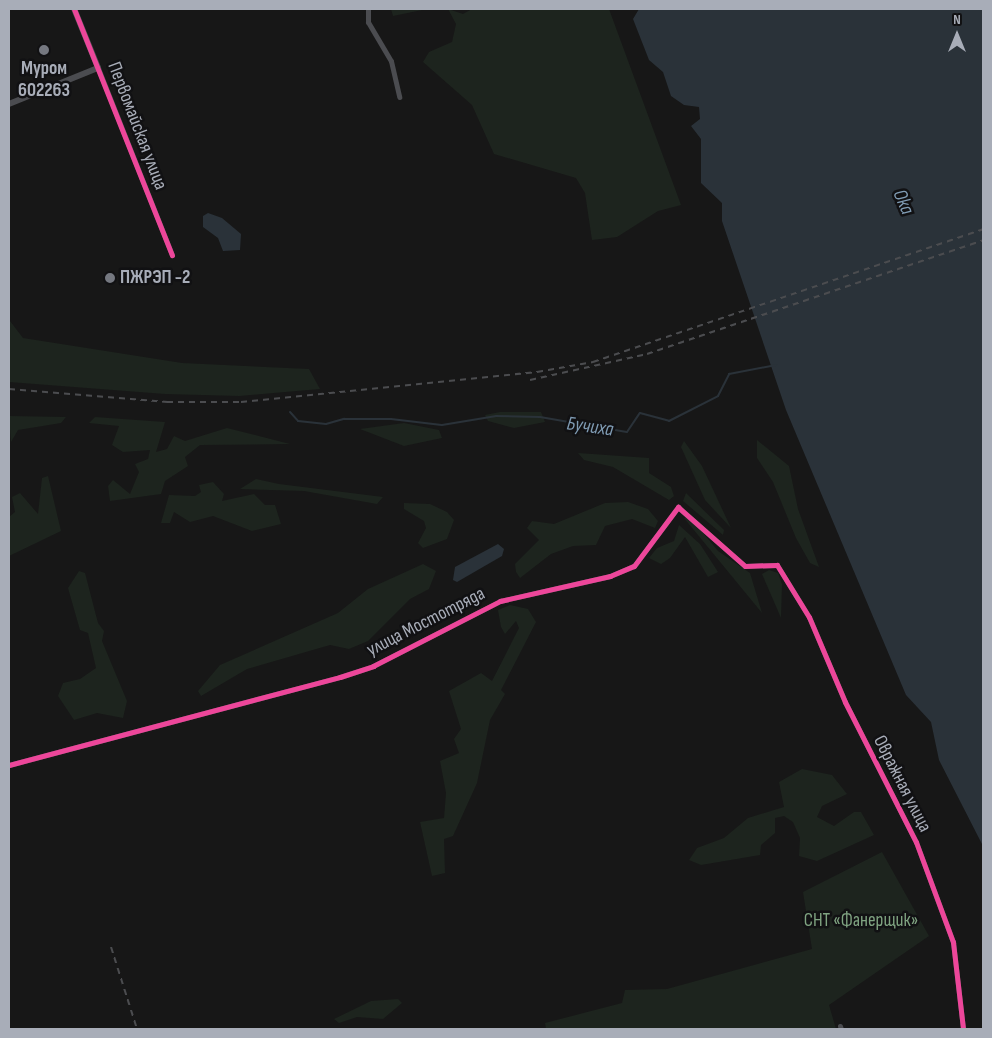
<!DOCTYPE html>
<meta charset="utf-8">
<style>
body{margin:0}
#map{position:relative;width:992px;height:1038px;overflow:hidden;background:#171717;font-family:"Sofia Sans Condensed",sans-serif}
div>[style]{position:absolute}
[style*='--x']{left:calc(var(--x)*1px);top:calc(var(--y)*1px);width:calc(var(--w)*1px);rotate:calc(var(--a)*1deg)}
.green>*{inset:0;background:#1d241e}
.water>*{inset:0;background:#2a3239}
.stream>*{height:2px;margin:-1px;padding:0 1px;transform-origin:1px;border-radius:1px;background:#2a3239}
.minor>*{height:5px;margin:-2.5px;padding:0 2.5px;transform-origin:2.5px;border-radius:2.5px;background:#4b4c50}
.tertiary>*{height:5.5px;margin:-2.75px;padding:0 2.75px;transform-origin:2.75px;border-radius:2.75px;background:#4b4c50}
.rail>*{height:2px;margin-top:-1px;transform-origin:0;background:repeating-linear-gradient(90deg,#4b4c4f 0 6px,transparent 0 11px)}
.cycleway>*{height:5px;margin:-2.5px;padding:0 2.5px;transform-origin:2.5px;border-radius:2.5px;background:#ed469a}
.dots>*{width:14px;height:14px;translate:-50% -50%;box-sizing:border-box;border:2px solid #111113;border-radius:50%}
span{translate:-50% -50%;white-space:nowrap;text-align:center;line-height:1.15;-webkit-text-stroke:5px #111113;paint-order:stroke}
.poi-label{font-size:19px;color:#a8adb8;font-weight:700}
.left{translate:0 -50%;text-align:left}
.street-label{font-size:19px;color:#a8adb8}
.park-label{font-size:19px;color:#7fa381}
.water-label{font-size:20px;color:#7f9bb3;font-style:italic}
.frame{position:absolute;inset:0;border:10px solid #a8adb8;pointer-events:none}
.north{position:absolute;left:932px;top:10px;width:50px;height:50px;-webkit-text-stroke:4px #111113;paint-order:stroke;rotate:0deg;font-size:14px;font-weight:700;line-height:20px;text-align:center;color:#a8adb8}
.north::after{content:'';display:block;margin:auto;width:18px;height:22px;background:#a8adb8;clip-path:polygon(50% 0,100% 100%,50% 72%,0 100%)}
</style>
<div id="map">
<div class="green">
<i style="clip-path:polygon(391px 9px,427px 9px,393px 16px)"></i>
<i style="clip-path:polygon(448px 9px,463px 14px,472px 9px,609px 9px,681px 205px,658px 211px,617px 237px,592px 240px,585px 193px,576px 178px,494px 154px,472px 105px,423px 62px,429px 52px,452px 42px,456px 24px)"></i>
<i style="clip-path:polygon(9px 286px,10px 321px,23px 338px,182px 363px,309px 369px,320px 389px,239px 396px,165px 394px,9px 382px)"></i>
<i style="clip-path:polygon(500px 412px,541px 412px,545px 422px,514px 428px,488px 421px,485px 415px)"></i>
<i style="clip-path:polygon(9px 416px,66px 417px,61px 423px,18px 430px,11px 442px)"></i>
<i style="clip-path:polygon(95px 417px,165px 422px,156px 452px,167px 449px,174px 436px,185px 441px,227px 428px,290px 444px,200px 445px,185px 457px,188px 466px,165px 481px,161px 494px,110px 501px,108px 486px,113px 480px,130px 494px,139px 472px,135px 464px,148px 459px,150px 450px,123px 452px,112px 445px,119px 426px,89px 423px)"></i>
<i style="clip-path:polygon(404px 423px,439px 430px,442px 438px,404px 446px,360px 429px)"></i>
<i style="clip-path:polygon(757px 440px,789px 466px,798px 509px,819px 567px,810px 563px,796px 538px,773px 482px,757px 458px)"></i>
<i style="clip-path:polygon(684px 441px,702px 466px,731px 528px,705px 500px,681px 447px)"></i>
<i style="clip-path:polygon(578px 453px,649px 458px,649px 473px,671px 487px,674px 496px,669px 500px,613px 467px,584px 460px)"></i>
<i style="clip-path:polygon(48px 476px,61px 531px,9px 556px,9px 517px,15px 512px,12px 497px,20px 493px,38px 514px,42px 478px)"></i>
<i style="clip-path:polygon(256px 479px,279px 484px,383px 497px,377px 504px,304px 491px,240px 489px)"></i>
<i style="clip-path:polygon(213px 482px,224px 494px,222px 501px,254px 494px,265px 505px,275px 505px,281px 524px,252px 531px,213px 516px,190px 522px,174px 512px,170px 523px,161px 523px,169px 495px,195px 496px,201px 492px,199px 485px)"></i>
<i style="clip-path:polygon(686px 493px,724px 530px,723px 535px,683px 501px)"></i>
<i style="clip-path:polygon(628px 502px,648px 509px,658px 521px,655px 528px,632px 519px,605px 526px,596px 545px,573px 546px,551px 554px,520px 578px,516px 572px,515px 564px,539px 540px,527px 528px,532px 521px,554px 524px,605px 503px)"></i>
<i style="clip-path:polygon(404px 503px,430px 504px,447px 512px,454px 520px,447px 539px,423px 548px,418px 543px,426px 528px,424px 521px,404px 509px)"></i>
<i style="clip-path:polygon(690px 517px,718px 551px,750px 573px,762px 613px,684px 518px)"></i>
<i style="clip-path:polygon(679px 525px,700px 544px,718px 572px,708px 577px,685px 537px,670px 558px,661px 564px,649px 558px,657px 548px,674px 541px)"></i>
<i style="clip-path:polygon(423px 564px,436px 571px,429px 589px,410px 599px,368px 641px,349px 649px,330px 645px,247px 669px,201px 696px,198px 691px,220px 665px,338px 613px,368px 589px)"></i>
<i style="clip-path:polygon(769px 570px,778px 573px,782px 584px,781px 618px,762px 574px)"></i>
<i style="clip-path:polygon(79px 571px,85px 573px,98px 623px,104px 631px,102px 641px,127px 701px,123px 718px,97px 713px,74px 720px,58px 696px,63px 683px,80px 679px,96px 668px,88px 633px,80px 630px,68px 588px)"></i>
<i style="clip-path:polygon(510px 605px,528px 609px,536px 622px,501px 690px,505px 694px,490px 720px,477px 783px,453px 836px,444px 839px,445px 873px,432px 876px,420px 822px,444px 818px,446px 793px,440px 761px,459px 753px,454px 739px,461px 729px,449px 691px,481px 673px,492px 681px,519px 628px,516px 621px,505px 634px,501px 627px,498px 610px)"></i>
<i style="clip-path:polygon(802px 769px,832px 775px,847px 794px,822px 806px,817px 817px,834px 826px,854px 812px,861px 812px,874px 835px,817px 861px,799px 856px,800px 838px,793px 822px,784px 816px,775px 818px,775px 833px,761px 845px,760px 855px,701px 865px,689px 860px,697px 848px,724px 838px,748px 818px,784px 807px,779px 782px)"></i>
<i style="clip-path:polygon(882px 852px,929px 936px,829px 1005px,836px 1029px,546px 1029px,545px 1023px,622px 1003px,625px 990px,667px 989px,812px 949px,803px 892px)"></i>
<i style="clip-path:polygon(398px 999px,402px 1003px,383px 1019px,357px 1017px,339px 1023px,334px 1019px,371px 1001px)"></i>
</div>
<div class="water">
<i style="clip-path:polygon(639px 9px,983px 9px,983px 846px,939px 760px,931px 722px,906px 695px,786px 410px,722px 221px,722px 203px,701px 183px,701px 139px,691px 126px,700px 119px,699px 107px,684px 105px,671px 96px,663px 72px,649px 60px,633px 19px)"></i>
<i style="clip-path:polygon(208px 213px,222px 218px,241px 234px,240px 250px,223px 251px,218px 238px,203px 227px,203px 216px)"></i>
<i style="clip-path:polygon(498px 544px,504px 549px,502px 556px,457px 582px,453px 580px,455px 567px)"></i>
</div>
<div class="stream">
<i style="--x:290;--y:412;--w:12;--a:48"></i>
<i style="--x:298;--y:421;--w:28;--a:6"></i>
<i style="--x:326;--y:424;--w:19;--a:-16"></i>
<i style="--x:344;--y:419;--w:47;--a:0"></i>
<i style="--x:391;--y:419;--w:51;--a:6.7"></i>
<i style="--x:442;--y:425;--w:55;--a:-9.5"></i>
<i style="--x:496;--y:416;--w:44;--a:1.3"></i>
<i style="--x:540;--y:417;--w:88;--a:9.8"></i>
<i style="--x:627;--y:432;--w:23;--a:-56"></i>
<i style="--x:640;--y:413;--w:30;--a:15"></i>
<i style="--x:669;--y:421;--w:55;--a:-27"></i>
<i style="--x:718;--y:396;--w:25;--a:-63"></i>
<i style="--x:729;--y:374;--w:48;--a:-10.8"></i>
</div>
<div class="minor">
<i style="--x:368;--y:9;--w:13;--a:90"></i>
<i style="--x:368;--y:22;--w:45;--a:59.5"></i>
<i style="--x:391;--y:61;--w:37;--a:77"></i>
<i style="--x:98;--y:68;--w:201;--a:68.4"></i>
<i style="--x:9;--y:765;--w:342;--a:-14.9"></i>
<i style="--x:340;--y:677;--w:35;--a:-18"></i>
<i style="--x:373;--y:666;--w:143;--a:-27.1"></i>
<i style="--x:500;--y:601;--w:113;--a:-12.8"></i>
<i style="--x:610;--y:576;--w:26;--a:-23"></i>
<i style="--x:634;--y:566;--w:74;--a:-53.3"></i>
<i style="--x:678;--y:507;--w:89;--a:41.4"></i>
<i style="--x:745;--y:566;--w:32;--a:-2"></i>
<i style="--x:777;--y:565;--w:61;--a:58.4"></i>
<i style="--x:809;--y:617;--w:92;--a:67"></i>
<i style="--x:845;--y:702;--w:157;--a:63.1"></i>
<i style="--x:916;--y:842;--w:107;--a:69.7"></i>
<i style="--x:953;--y:942;--w:88;--a:83.4"></i>
<i style="--x:840;--y:1026;--w:3;--a:72"></i>
</div>
<div class="tertiary">
<i style="--x:9;--y:104;--w:96;--a:-22"></i>
<i style="--x:98;--y:68;--w:64;--a:-112.1"></i>
</div>
<div class="rail">
<i style="--x:530;--y:380;--w:120;--a:-12.5"></i>
<i style="--x:647;--y:354;--w:355;--a:-18.7"></i>
<i style="--x:9;--y:389;--w:159;--a:4.7"></i>
<i style="--x:167;--y:402;--w:74;--a:0"></i>
<i style="--x:241;--y:402;--w:298;--a:-5.8"></i>
<i style="--x:537;--y:372;--w:57;--a:-10.1"></i>
<i style="--x:593;--y:362;--w:412;--a:-18.8"></i>
<i style="--x:111;--y:947;--w:86;--a:72.4"></i>
</div>
<div class="cycleway">
<i style="--x:74;--y:9;--w:265;--a:68.3"></i>
<i style="--x:9;--y:765;--w:342;--a:-14.9"></i>
<i style="--x:340;--y:677;--w:35;--a:-18"></i>
<i style="--x:373;--y:666;--w:143;--a:-27.1"></i>
<i style="--x:500;--y:601;--w:113;--a:-12.8"></i>
<i style="--x:610;--y:576;--w:26;--a:-23"></i>
<i style="--x:634;--y:566;--w:74;--a:-53.3"></i>
<i style="--x:678;--y:507;--w:89;--a:41.4"></i>
<i style="--x:745;--y:566;--w:32;--a:-2"></i>
<i style="--x:777;--y:565;--w:61;--a:58.4"></i>
<i style="--x:809;--y:617;--w:92;--a:67"></i>
<i style="--x:845;--y:702;--w:157;--a:63.1"></i>
<i style="--x:916;--y:842;--w:107;--a:69.7"></i>
<i style="--x:953;--y:942;--w:88;--a:83.4"></i>
</div>
<div class="dots">
<i style="left:44px;top:50px;background:#757880"></i>
<i style="left:110px;top:278px;background:#757880"></i>
</div>
<div class="poi-label">
<span style="left:44px;top:80px">Муром<br>602263</span>
<span class="left" style="left:120px;top:278px">ПЖРЭП -2</span>
</div>
<div class="street-label">
<span style="left:137px;top:126px;rotate:69deg">Первомайская улица</span>
<span style="left:426px;top:622px;rotate:-27deg">улица Мостотряда</span>
<span style="left:902px;top:784px;rotate:63deg">Овражная улица</span>
</div>
<div class="park-label">
<span style="left:861px;top:921px">СНТ «Фанерщик»</span>
</div>
<div class="water-label">
<span style="left:903px;top:202px;rotate:67deg">Ока</span>
<span style="left:590px;top:427px;rotate:8deg">Бучиха</span>
</div>
<div class="frame"></div>
<div class="north">N</div>
</div>
